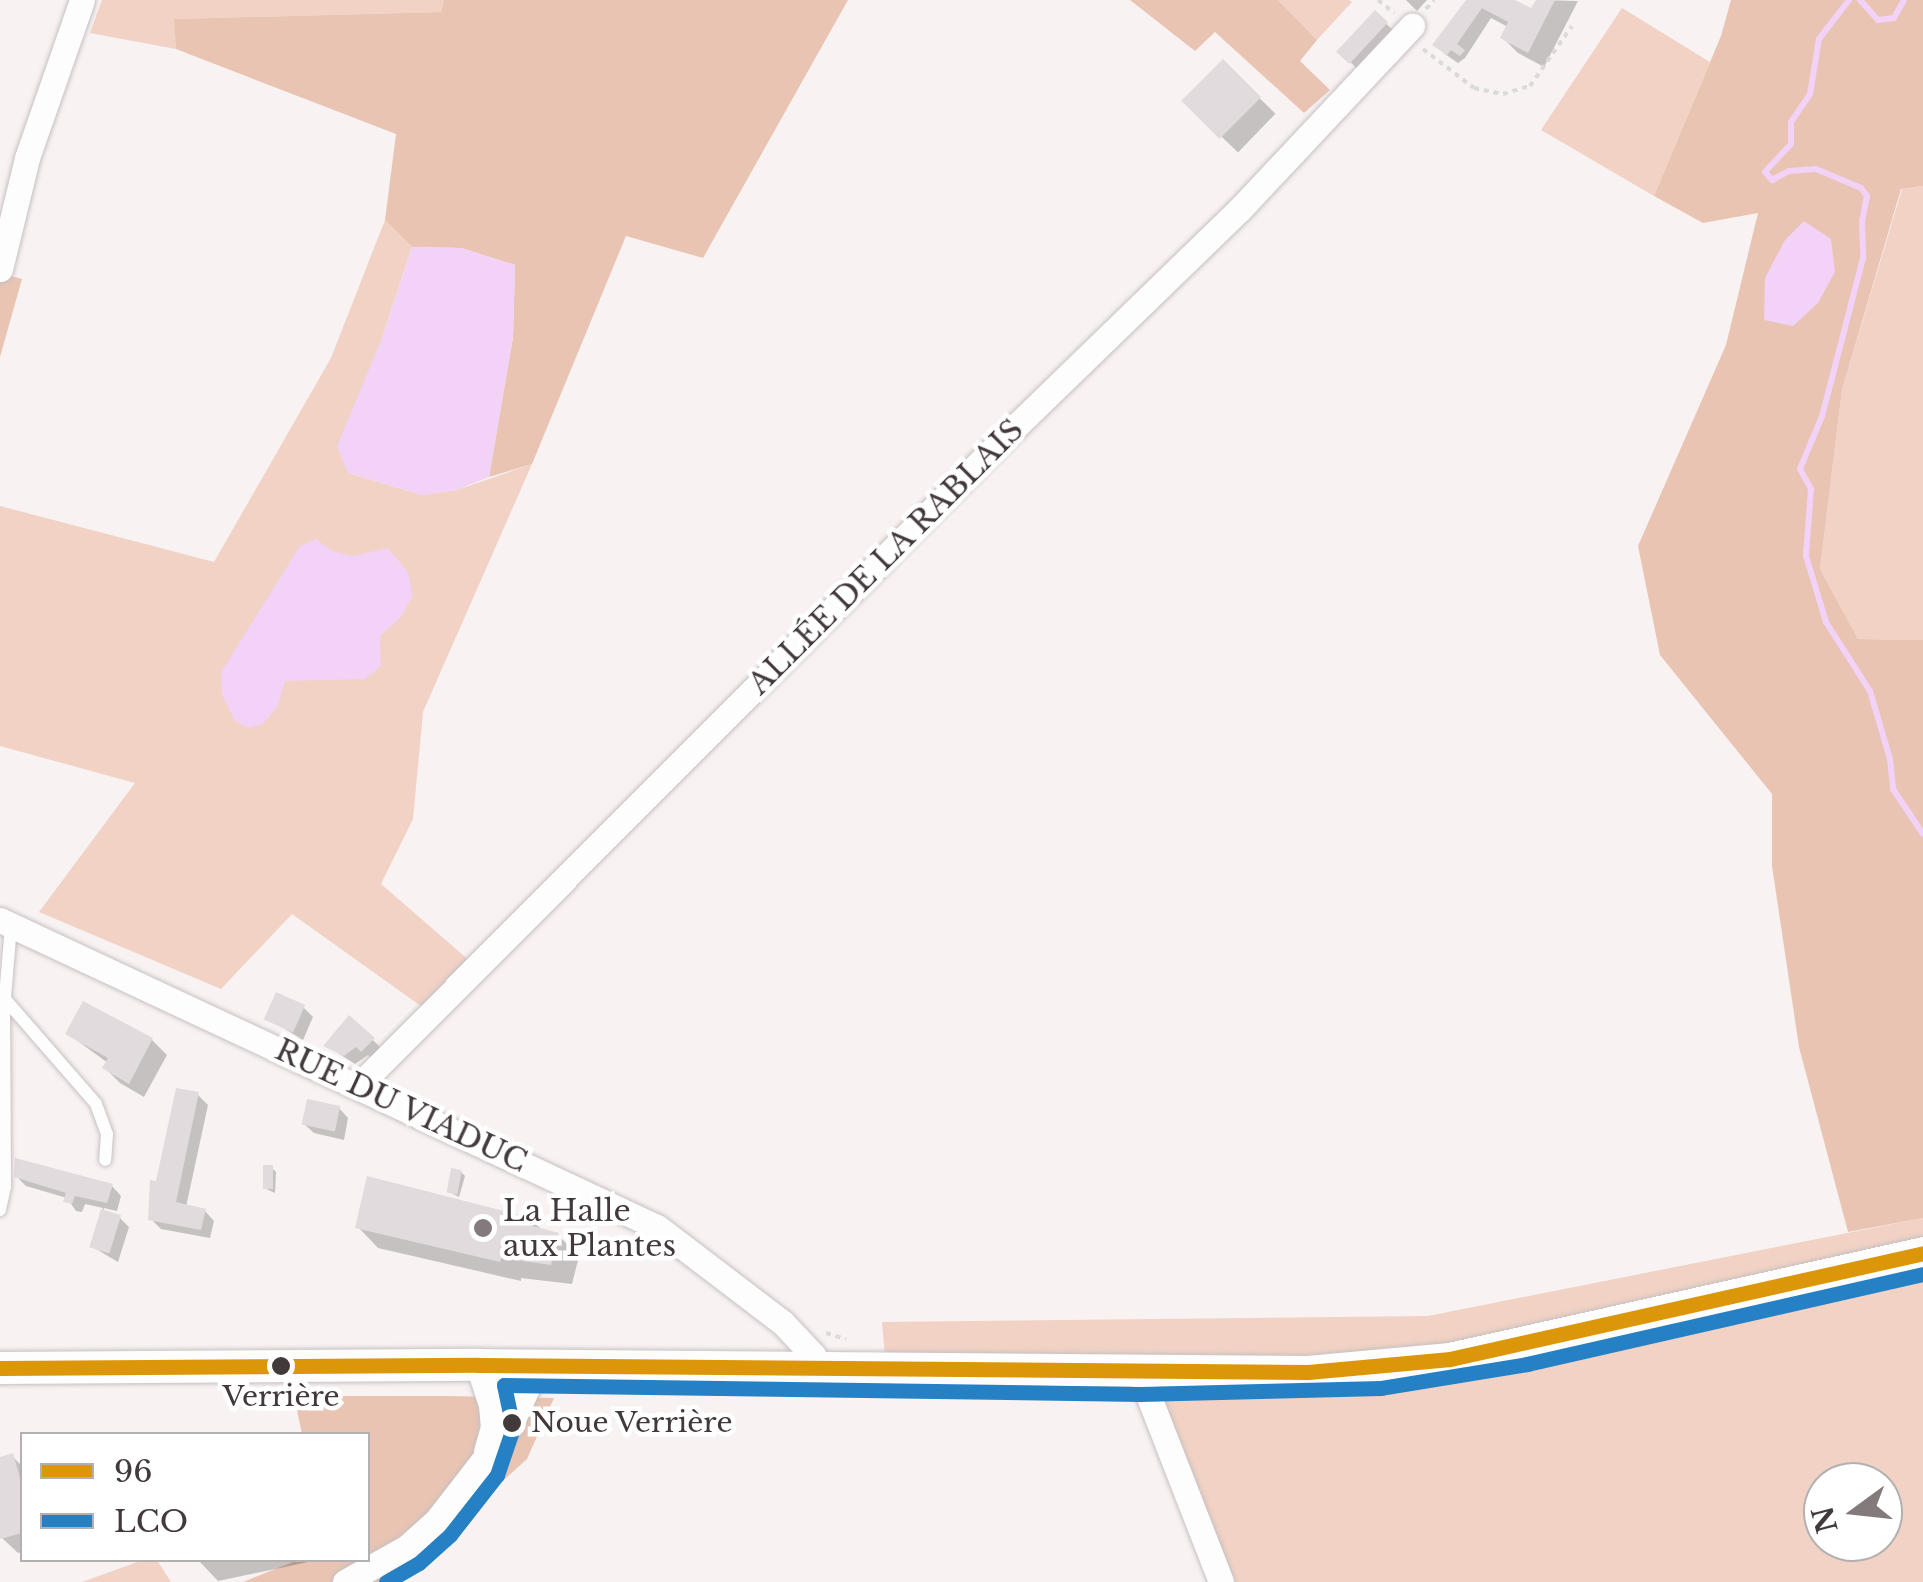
<!DOCTYPE html>
<meta charset="utf-8">
<style>
body{margin:0}
#map{position:relative;width:1923px;height:1582px;overflow:hidden;background:#f8f2f2;font-family:"Libre Baskerville",serif}
div>[style]{position:absolute}
[style*='--x']{left:calc(var(--x)*1px);top:calc(var(--y)*1px);width:calc(var(--w)*1px);rotate:calc(var(--a)*1deg)}
.green>*{inset:0;background:#f1d2c4}
.forest>*{inset:0;background:#e9c4b3}
.water>*{inset:0;background:#f2d2f6}
.shadow>*{inset:0;background:#0003;transform-origin:0 0}
.stream>*{height:6px;margin:-3px;padding:0 3px;transform-origin:3px;border-radius:3px;background:#f2d2f6}
.building>*{inset:0;background:#e2dbdd;transform-origin:0 0}
.path>*{height:4px;margin-top:-2px;transform-origin:0;background:repeating-linear-gradient(90deg,#dbd9d9 0 5px,transparent 0 10px)}
.roads{filter:drop-shadow(0 0 2px #c7c0c1) drop-shadow(0 0 2px #c7c0c1)}
.service>*{height:12px;margin:-6px;padding:0 6px;transform-origin:6px;border-radius:6px;background:#fefdfd}
.minor>*{height:25px;margin:-12.5px;padding:0 12.5px;transform-origin:12.5px;border-radius:12.5px;background:#fefdfd}
.tertiary>*{height:32px;margin:-16px;padding:0 16px;transform-origin:16px;border-radius:16px;background:#fefdfd}
.bus-1>*{height:15px;margin:-7.5px;padding:0 7.5px;transform-origin:7.5px;border-radius:7.5px;background:#dc9609}
.bus-2>*{height:15px;margin:-7.5px;padding:0 7.5px;transform-origin:7.5px;border-radius:7.5px;background:#2581c4}
.dots>*{width:28px;height:28px;translate:-50% -50%;box-sizing:border-box;border:5px solid #fff;border-radius:50%}
span{translate:-50% -50%;white-space:nowrap;text-align:center;line-height:1.15;-webkit-text-stroke:9px #fff;paint-order:stroke}
.bus-label{font-size:28px;color:#42393b}
.left{translate:0 -50%;text-align:left}
.street-label{font-size:30px;color:#42393b}
.poi-label{font-size:30px;color:#42393b}
.legend{position:absolute;left:20px;top:1432px;width:350px;height:130px;box-sizing:border-box;background:#fff;border:2px solid #b3b0b1;margin:0;padding:12px 18px;list-style:none;font-size:30px;color:#42393b}
.legend li{display:flex;align-items:center;gap:20px;height:50px}
.legend b{width:50px;border:2px solid #b3b0b1}
.north{position:absolute;left:1803px;top:1462px;width:100px;height:100px;box-sizing:border-box;background:#fff;border:2px solid #b3b0b1;border-radius:50%;rotate:255deg;font-size:28px;font-weight:700;line-height:40px;text-align:center;color:#42393b}
.north::after{content:'';display:block;margin:auto;width:35px;height:45px;background:#827a7b;clip-path:polygon(50% 0,100% 100%,50% 72%,0 100%)}
</style>
<div id="map">
<div class="green">
<i style="clip-path:polygon(102px 0,444px 0,441px 12px,175px 19px,176px 49px,90px 33px)"></i>
<i style="clip-path:polygon(1278px 0,1349px 0,1352px 2px,1317px 40px)"></i>
<i style="clip-path:polygon(1622px 8px,1710px 62px,1654px 196px,1541px 130px)"></i>
<i style="clip-path:polygon(1923px 186px,1923px 640px,1858px 639px,1820px 569px,1842px 390px,1902px 189px)"></i>
<i style="clip-path:polygon(385px 220px,412px 247px,382px 338px,348px 473px,422px 495px,457px 490px,532px 464px,423px 712px,413px 819px,381px 884px,486px 975px,439px 1019px,292px 914px,221px 989px,39px 912px,135px 783px,0 746px,0 506px,214px 562px,331px 358px)"></i>
<i style="clip-path:polygon(evenodd,1923px 1218px,1923px 1582px,1234px 1582px,1156px 1395px,1133px 1390px,888px 1393px,882px 1322px,1428px 1316px,1923px 1218px,1823px 1482px,1883px 1482px,1883px 1542px,1823px 1542px,1823px 1482px)"></i>
<i style="clip-path:polygon(143px 1560px,157px 1560px,171px 1582px,82px 1582px)"></i>
</div>
<div class="forest">
<i style="clip-path:polygon(444px 0,848px 0,703px 258px,626px 236px,532px 464px,489px 477px,513px 337px,515px 265px,461px 248px,412px 247px,385px 220px,396px 134px,176px 49px,174px 19px,441px 12px)"></i>
<i style="clip-path:polygon(1130px 0,1278px 0,1317px 40px,1300px 61px,1330px 90px,1304px 113px,1215px 32px,1195px 51px)"></i>
<i style="clip-path:polygon(1731px 0,1923px 0,1923px 186px,1901px 189px,1842px 390px,1820px 569px,1858px 639px,1923px 640px,1923px 1218px,1848px 1232px,1799px 1047px,1772px 866px,1772px 794px,1660px 655px,1638px 546px,1726px 345px,1758px 213px,1703px 223px,1654px 196px,1721px 36px)"></i>
<i style="clip-path:polygon(0 273px,22px 279px,0 357px)"></i>
<i style="clip-path:polygon(294px 1396px,446px 1396px,554px 1398px,527px 1459px,391px 1582px,243px 1582px,298px 1560px,368px 1560px,368px 1434px,302px 1434px)"></i>
</div>
<div class="water">
<i style="clip-path:polygon(1804px 221px,1831px 239px,1835px 272px,1818px 303px,1793px 326px,1764px 320px,1765px 278px,1785px 240px)"></i>
<i style="clip-path:polygon(412px 247px,461px 248px,515px 265px,513px 337px,489px 477px,457px 490px,422px 495px,348px 473px,337px 446px,382px 338px)"></i>
<i style="clip-path:polygon(316px 539px,332px 551px,353px 556px,388px 548px,408px 572px,413px 596px,400px 618px,380px 636px,381px 666px,365px 679px,285px 681px,278px 706px,263px 724px,248px 728px,235px 721px,222px 695px,221px 672px,300px 546px)"></i>
</div>
<div class="shadow">
<i style="clip-path:polygon(1406px 0,1427px 0,1417px 11px)"></i>
<i style="clip-path:polygon(1469px 0,1509px 0,1532px 11px,1539px 0,1578px 1px,1544px 67px,1518px 53px,1503px 38px,1508px 27px,1491px 18px,1465px 58px,1458px 63px,1445px 54px,1435px 45px)"></i>
<i style="clip-path:polygon(1376px 14px,1396px 33px,1360px 71px,1349px 61px)"></i>
<i style="left:1223px;top:63px;width:73px;height:54px;rotate:44deg"></i>
<i style="clip-path:polygon(303px 1007px,313px 1017px,303px 1040px,267px 1018px)"></i>
<i style="clip-path:polygon(68px 1034px,152px 1040px,167px 1055px,144px 1097px,120px 1083px,105px 1068px,108px 1063px)"></i>
<i style="clip-path:polygon(373px 1040px,382px 1049px,372px 1060px,368px 1055px,355px 1064px,327px 1046px)"></i>
<i style="clip-path:polygon(198px 1095px,208px 1105px,186px 1207px,205px 1211px,214px 1221px,210px 1238px,161px 1229px,151px 1219px,158px 1184px)"></i>
<i style="clip-path:polygon(339px 1108px,348px 1118px,344px 1140px,314px 1133px,304px 1124px)"></i>
<i style="clip-path:polygon(272px 1168px,276px 1172px,275px 1193px,264px 1188px)"></i>
<i style="clip-path:polygon(461px 1172px,465px 1176px,459px 1197px,448px 1191px)"></i>
<i style="clip-path:polygon(16px 1176px,112px 1186px,121px 1196px,117px 1211px,104px 1208px,103px 1212px,120px 1218px,129px 1227px,118px 1262px,91px 1246px,103px 1208px,85px 1204px,82px 1212px,76px 1211px,67px 1198px,26px 1186px)"></i>
<i style="clip-path:polygon(534px 1222px,543px 1231px,558px 1235px,579px 1256px,572px 1284px,521px 1278px,521px 1281px,378px 1248px,358px 1227px)"></i>
<i style="clip-path:polygon(12px 1456px,22px 1466px,22px 1552px,18px 1553px,2px 1538px,0 1528px,0 1459px)"></i>
<i style="clip-path:polygon(198px 1560px,313px 1560px,313px 1561px,218px 1581px)"></i>
</div>
<div class="stream">
<i style="--x:1849;--y:0;--w:49;--a:127.6"></i>
<i style="--x:1819;--y:39;--w:56;--a:99.3"></i>
<i style="--x:1810;--y:94;--w:34;--a:124"></i>
<i style="--x:1791;--y:122;--w:22;--a:90"></i>
<i style="--x:1791;--y:144;--w:38;--a:133"></i>
<i style="--x:1765;--y:172;--w:11;--a:49"></i>
<i style="--x:1772;--y:180;--w:19;--a:-28"></i>
<i style="--x:1789;--y:171;--w:27;--a:-4"></i>
<i style="--x:1816;--y:169;--w:49;--a:22.9"></i>
<i style="--x:1861;--y:188;--w:10;--a:53"></i>
<i style="--x:1867;--y:196;--w:25;--a:101"></i>
<i style="--x:1862;--y:221;--w:37;--a:88"></i>
<i style="--x:1863;--y:258;--w:163;--a:104.5"></i>
<i style="--x:1822;--y:416;--w:57;--a:112.5"></i>
<i style="--x:1800;--y:469;--w:23;--a:61"></i>
<i style="--x:1811;--y:489;--w:67;--a:94.3"></i>
<i style="--x:1806;--y:556;--w:69;--a:73.1"></i>
<i style="--x:1826;--y:622;--w:82;--a:57.5"></i>
<i style="--x:1870;--y:691;--w:71;--a:73.6"></i>
<i style="--x:1890;--y:759;--w:30;--a:84"></i>
<i style="--x:1893;--y:789;--w:54;--a:56.3"></i>
<i style="--x:1860;--y:0;--w:27;--a:48"></i>
<i style="--x:1878;--y:20;--w:16;--a:-7"></i>
<i style="--x:1894;--y:18;--w:21;--a:-61"></i>
</div>
<div class="building">
<i style="clip-path:polygon(1466px 0,1515px 0,1531px 8px,1536px 0,1555px 0,1528px 53px,1500px 38px,1508px 22px,1482px 8px,1457px 44px,1465px 50px,1460px 56px,1451px 50px,1447px 55px,1432px 45px)"></i>
<i style="left:1375px;top:10px;width:18px;height:57px;rotate:43deg"></i>
<i style="left:1223px;top:59px;width:54px;height:59px;rotate:45deg"></i>
<i style="left:276px;top:992px;width:32px;height:30px;rotate:24deg"></i>
<i style="clip-path:polygon(83px 1001px,153px 1038px,129px 1084px,102px 1068px,108px 1058px,65px 1034px)"></i>
<i style="clip-path:polygon(349px 1015px,375px 1038px,361px 1052px,356px 1047px,344px 1056px,323px 1046px)"></i>
<i style="clip-path:polygon(176px 1088px,199px 1092px,176px 1202px,206px 1209px,201px 1230px,148px 1220px,150px 1180px,156px 1181px)"></i>
<i style="left:307px;top:1099px;width:34px;height:26px;rotate:12deg"></i>
<i style="clip-path:polygon(15px 1158px,113px 1184px,107px 1203px,75px 1196px,72px 1204px,63px 1202px,66px 1193px,14px 1177px)"></i>
<i style="left:263px;top:1165px;width:10px;height:24px"></i>
<i style="left:451px;top:1168px;width:11px;height:25px;rotate:10deg"></i>
<i style="clip-path:polygon(367px 1176px,535px 1219px,533px 1226px,559px 1233px,551px 1265px,501px 1258px,500px 1262px,355px 1228px)"></i>
<i style="left:101px;top:1209px;width:21px;height:40px;rotate:17deg"></i>
<i style="clip-path:polygon(13px 1453px,22px 1485px,22px 1533px,0 1539px,0 1457px)"></i>
</div>
<div class="path">
<i style="--x:1378;--y:0;--w:21;--a:39"></i>
<i style="--x:1426;--y:9;--w:12;--a:-48"></i>
<i style="--x:1423;--y:49;--w:64;--a:37.4"></i>
<i style="--x:1474;--y:88;--w:30;--a:12"></i>
<i style="--x:1503;--y:94;--w:28;--a:-17"></i>
<i style="--x:1530;--y:86;--w:73;--a:-55"></i>
<i style="--x:826;--y:1333;--w:21;--a:17"></i>
</div>
<div class="roads">
<div class="service">
<i style="--x:4;--y:998;--w:140;--a:49"></i>
<i style="--x:96;--y:1104;--w:32;--a:70"></i>
<i style="--x:107;--y:1134;--w:26;--a:94"></i>
<i style="--x:0;--y:1210;--w:24;--a:-78"></i>
<i style="--x:5;--y:1187;--w:178;--a:-90.3"></i>
<i style="--x:4;--y:1009;--w:84;--a:-85.2"></i>
</div>
<div class="minor">
<i style="--x:0;--y:269;--w:114;--a:-76.3"></i>
<i style="--x:27;--y:158;--w:167;--a:-70.8"></i>
<i style="--x:0;--y:920;--w:725;--a:25.05"></i>
<i style="--x:657;--y:1227;--w:158;--a:37.3"></i>
<i style="--x:783;--y:1323;--w:44;--a:46.8"></i>
<i style="--x:813;--y:1355;--w:16;--a:86"></i>
<i style="--x:358;--y:1086;--w:928;--a:-45.09"></i>
<i style="--x:1013;--y:429;--w:315;--a:-44.1"></i>
<i style="--x:1239;--y:210;--w:253;--a:-46.8"></i>
<i style="--x:478;--y:1365;--w:42;--a:72"></i>
<i style="--x:491;--y:1405;--w:22;--a:85"></i>
<i style="--x:493;--y:1427;--w:25;--a:106"></i>
<i style="--x:1140;--y:1374;--w:223;--a:68.7"></i>
<i style="--x:345;--y:1582;--w:71;--a:-29.4"></i>
<i style="--x:407;--y:1547;--w:40;--a:-42"></i>
<i style="--x:437;--y:1520;--w:119;--a:-52.2"></i>
<i style="--x:510;--y:1426;--w:66;--a:-65.8"></i>
</div>
<div class="tertiary">
<i style="--x:0;--y:1368;--w:478;--a:-0.4"></i>
<i style="--x:478;--y:1365;--w:830;--a:0.48"></i>
<i style="--x:1308;--y:1372;--w:143;--a:-5.2"></i>
<i style="--x:1450;--y:1359;--w:485;--a:-12.6"></i>
</div>
</div>
<div class="bus-1">
<i style="--x:0;--y:1368;--w:478;--a:-0.4"></i>
<i style="--x:478;--y:1365;--w:830;--a:0.48"></i>
<i style="--x:1308;--y:1372;--w:143;--a:-5.2"></i>
<i style="--x:1450;--y:1359;--w:485;--a:-12.6"></i>
</div>
<div class="bus-2">
<i style="--x:386;--y:1582;--w:38;--a:-30"></i>
<i style="--x:419;--y:1563;--w:42;--a:-42.1"></i>
<i style="--x:450;--y:1535;--w:76;--a:-51.9"></i>
<i style="--x:497;--y:1475;--w:50;--a:-71.2"></i>
<i style="--x:513;--y:1428;--w:44;--a:-101.8"></i>
<i style="--x:504;--y:1385;--w:636;--a:0.81"></i>
<i style="--x:1140;--y:1394;--w:241;--a:-1.4"></i>
<i style="--x:1381;--y:1388;--w:148;--a:-9.3"></i>
<i style="--x:1527;--y:1364;--w:406;--a:-12.8"></i>
</div>
<div class="dots">
<i style="left:483px;top:1228px;background:#827a7b"></i>
<i style="left:281px;top:1366px;background:#42393b"></i>
<i style="left:512px;top:1423px;background:#42393b"></i>
</div>
<div class="bus-label">
<span style="left:281px;top:1397px">Verrière</span>
<span class="left" style="left:531px;top:1423px">Noue Verrière</span>
</div>
<div class="street-label">
<span style="left:886px;top:557px;rotate:-45deg">ALLÉE DE LA RABLAIS</span>
<span style="left:401px;top:1106px;rotate:25deg">RUE DU VIADUC</span>
</div>
<div class="poi-label">
<span class="left" style="left:503px;top:1228px">La Halle<br>aux Plantes</span>
</div>
<ul class="legend">
<li><b style="height:12px;background:#dc9609"></b>96</li>
<li><b style="height:12px;background:#2581c4"></b>LCO</li>
</ul>
<div class="north">N</div>
</div>
